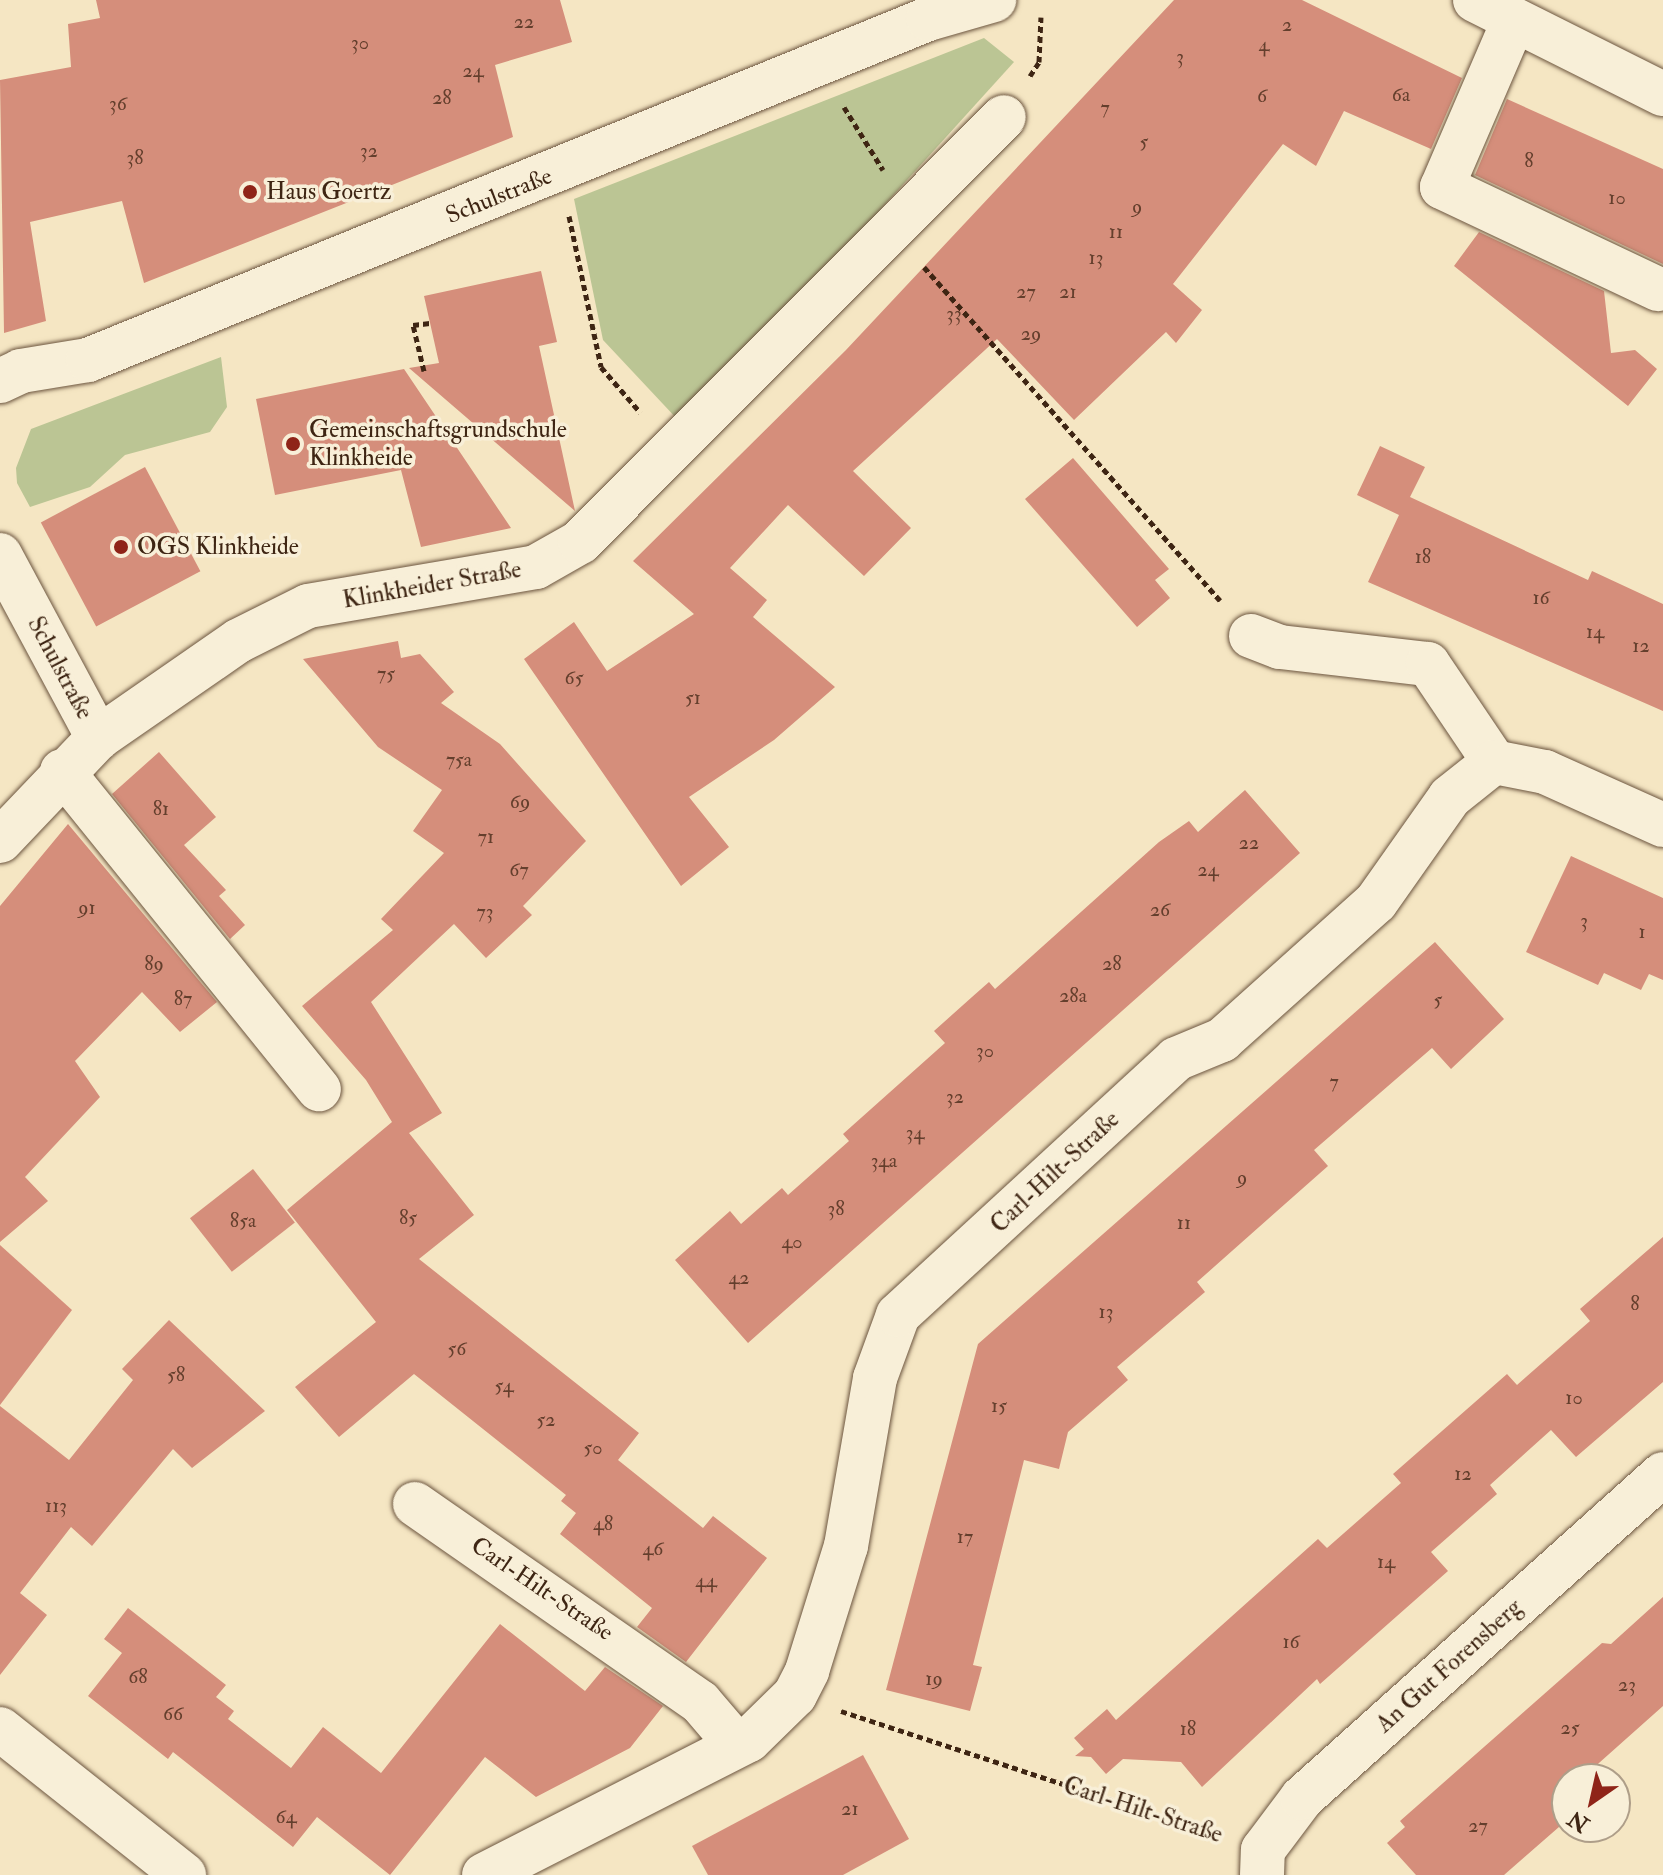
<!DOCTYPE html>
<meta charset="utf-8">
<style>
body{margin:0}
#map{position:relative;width:1663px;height:1875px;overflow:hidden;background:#f5e6c3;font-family:"IM FELL Double Pica",serif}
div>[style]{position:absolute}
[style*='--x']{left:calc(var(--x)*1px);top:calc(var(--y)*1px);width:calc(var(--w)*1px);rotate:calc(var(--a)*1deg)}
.green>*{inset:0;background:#bbc594}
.building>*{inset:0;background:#d58e7b;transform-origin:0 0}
.path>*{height:5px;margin-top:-2.5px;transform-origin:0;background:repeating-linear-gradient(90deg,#3e2513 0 6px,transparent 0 10px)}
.roads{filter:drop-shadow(0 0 2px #6c553f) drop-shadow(0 0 2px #6c553f)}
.minor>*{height:44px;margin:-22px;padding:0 22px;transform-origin:22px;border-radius:22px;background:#f8efd8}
.dots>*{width:22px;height:22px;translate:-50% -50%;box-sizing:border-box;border:4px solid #f8efd8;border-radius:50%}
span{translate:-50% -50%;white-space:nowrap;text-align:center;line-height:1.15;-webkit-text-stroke:7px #f8efd8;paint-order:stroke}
.number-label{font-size:20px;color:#643f2d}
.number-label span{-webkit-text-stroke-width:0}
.poi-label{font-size:24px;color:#3e2513}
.left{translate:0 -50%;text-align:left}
.street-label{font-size:24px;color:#3e2513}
.north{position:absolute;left:1551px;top:1763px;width:80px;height:80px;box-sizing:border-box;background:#f8efd8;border:2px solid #ae9e89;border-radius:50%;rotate:214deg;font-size:22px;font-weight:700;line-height:32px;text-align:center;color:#3e2513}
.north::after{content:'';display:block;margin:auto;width:28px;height:36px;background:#8f2418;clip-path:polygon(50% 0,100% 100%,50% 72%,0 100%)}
</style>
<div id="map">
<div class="green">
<i style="clip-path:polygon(984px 38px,1014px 62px,765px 337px,678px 420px,603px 340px,574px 199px)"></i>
<i style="clip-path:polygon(221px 357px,227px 407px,210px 432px,125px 455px,90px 487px,30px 507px,17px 483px,16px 468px,31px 429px)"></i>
</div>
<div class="building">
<i style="clip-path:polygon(96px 0,560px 0,572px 42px,495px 65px,513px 137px,144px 283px,122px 201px,30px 222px,46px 321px,4px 333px,0 80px,71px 67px,68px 24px,100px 18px)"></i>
<i style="clip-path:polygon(1174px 0,1302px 0,1462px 78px,1431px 149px,1344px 111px,1316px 166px,1283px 144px,1173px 284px,1202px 310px,1176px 343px,1166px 332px,1074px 420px,997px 339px,853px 471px,911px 528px,864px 576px,788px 505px,730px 568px,767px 600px,753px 617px,835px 687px,774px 740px,689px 797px,729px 847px,681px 886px,524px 659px,574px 622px,607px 671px,694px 614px,633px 561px,846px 350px)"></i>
<i style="clip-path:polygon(1507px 99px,1663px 169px,1663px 264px,1475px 175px)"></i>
<i style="clip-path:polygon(1479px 232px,1604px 291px,1611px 353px,1635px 350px,1657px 369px,1628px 406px,1454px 266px)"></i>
<i style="clip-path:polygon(541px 271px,557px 342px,539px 346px,575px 511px,409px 368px,439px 363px,424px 296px)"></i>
<i style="clip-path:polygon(404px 369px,511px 528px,421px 547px,401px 470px,275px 495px,256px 399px)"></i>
<i style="clip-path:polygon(1380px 446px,1425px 467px,1410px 497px,1588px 580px,1592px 571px,1663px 604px,1663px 711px,1368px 582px,1399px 515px,1357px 495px)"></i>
<i style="clip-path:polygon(1073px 458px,1169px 569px,1155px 580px,1170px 598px,1137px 627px,1025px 499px)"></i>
<i style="left:145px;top:467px;width:118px;height:118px;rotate:62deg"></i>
<i style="clip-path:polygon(398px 641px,401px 658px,420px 654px,454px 692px,441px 703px,500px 744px,586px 841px,523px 906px,532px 915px,486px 958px,454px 924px,371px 1002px,442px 1113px,409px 1133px,474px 1215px,419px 1259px,639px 1433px,618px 1460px,703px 1528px,713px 1516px,767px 1558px,686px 1662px,637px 1627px,652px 1608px,560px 1534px,576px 1513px,561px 1501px,566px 1495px,414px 1374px,339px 1437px,295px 1387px,376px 1322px,287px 1210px,392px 1122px,366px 1080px,302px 1006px,393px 930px,381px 919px,444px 853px,413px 831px,442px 790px,378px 747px,303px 659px)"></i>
<i style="clip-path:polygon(159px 752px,216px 817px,184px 845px,226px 890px,219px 896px,245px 925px,230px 939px,112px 794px)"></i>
<i style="clip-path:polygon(1245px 790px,1300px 853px,748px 1343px,675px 1260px,730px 1211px,741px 1224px,782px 1188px,788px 1195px,849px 1141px,843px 1134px,945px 1043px,934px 1031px,972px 997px,989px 982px,995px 989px,1159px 842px,1189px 821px,1198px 832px)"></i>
<i style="clip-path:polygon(68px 824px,217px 1002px,180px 1032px,142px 992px,75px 1061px,100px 1097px,25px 1177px,48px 1201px,0 1242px,0 906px)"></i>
<i style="clip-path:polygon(1571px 856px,1663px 898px,1663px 980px,1649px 974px,1641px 990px,1604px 973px,1598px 985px,1526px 952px)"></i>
<i style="clip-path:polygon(1435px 942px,1504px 1019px,1451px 1069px,1432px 1048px,1314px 1150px,1328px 1166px,1197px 1282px,1205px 1292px,1117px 1367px,1128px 1380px,1068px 1432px,1059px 1469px,1024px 1460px,973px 1665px,982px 1667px,970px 1711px,886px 1690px,978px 1344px)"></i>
<i style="left:253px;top:1169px;width:68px;height:80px;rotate:52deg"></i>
<i style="clip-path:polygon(1663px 1237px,1663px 1382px,1576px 1457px,1551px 1430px,1490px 1485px,1497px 1494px,1431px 1552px,1448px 1571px,1320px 1684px,1317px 1679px,1202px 1787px,1181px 1762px,1123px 1759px,1106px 1774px,1091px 1757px,1075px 1756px,1084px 1749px,1074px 1738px,1107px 1709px,1116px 1720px,1318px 1539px,1327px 1548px,1401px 1483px,1393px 1474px,1507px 1374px,1517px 1385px,1590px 1321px,1580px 1309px)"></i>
<i style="clip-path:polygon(0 1245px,72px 1310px,0 1405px)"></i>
<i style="clip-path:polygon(169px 1320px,265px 1411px,192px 1468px,173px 1449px,92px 1546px,71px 1527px,20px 1593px,47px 1615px,0 1675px,0 1406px,69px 1460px,133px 1380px,122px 1369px)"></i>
<i style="clip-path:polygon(1663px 1597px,1663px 1706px,1581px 1779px,1567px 1779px,1567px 1820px,1504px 1875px,1416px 1875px,1387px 1843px,1405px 1827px,1400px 1821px,1602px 1643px,1611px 1644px)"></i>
<i style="clip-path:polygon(128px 1608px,226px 1685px,216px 1697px,234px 1711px,228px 1719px,291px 1768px,323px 1727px,381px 1773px,500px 1624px,585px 1691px,605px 1667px,663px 1706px,630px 1748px,536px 1797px,485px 1757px,390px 1875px,317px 1817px,293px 1847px,173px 1752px,168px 1759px,88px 1696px,122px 1653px,104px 1639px)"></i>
<i style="clip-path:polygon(863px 1755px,909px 1839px,843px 1875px,708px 1875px,692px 1846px)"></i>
</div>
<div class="path">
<i style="--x:1030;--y:76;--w:17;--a:-57"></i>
<i style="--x:1039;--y:62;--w:45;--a:-87.5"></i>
<i style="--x:844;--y:107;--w:74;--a:58.2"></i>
<i style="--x:569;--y:216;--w:154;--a:78"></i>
<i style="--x:601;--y:367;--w:60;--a:49.1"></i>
<i style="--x:924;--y:267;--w:446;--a:48.4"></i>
<i style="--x:424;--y:371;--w:47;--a:-103.4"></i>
<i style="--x:413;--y:325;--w:17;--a:-7"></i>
<i style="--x:841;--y:1711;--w:398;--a:18.2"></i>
</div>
<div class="roads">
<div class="minor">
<i style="--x:1475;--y:0;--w:210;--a:26.6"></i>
<i style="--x:1514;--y:20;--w:182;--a:113.3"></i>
<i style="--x:1442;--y:187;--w:239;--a:25.3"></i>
<i style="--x:0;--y:381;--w:23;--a:-25"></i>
<i style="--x:21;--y:371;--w:68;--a:-9.3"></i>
<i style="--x:88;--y:360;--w:907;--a:-22.09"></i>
<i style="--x:928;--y:19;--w:69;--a:-16.1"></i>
<i style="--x:0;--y:555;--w:208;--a:61.8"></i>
<i style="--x:1251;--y:636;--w:31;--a:21"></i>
<i style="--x:1280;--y:647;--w:149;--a:6.6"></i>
<i style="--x:1428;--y:664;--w:118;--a:56"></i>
<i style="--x:62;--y:771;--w:409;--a:51.1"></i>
<i style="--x:0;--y:841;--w:142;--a:-46.4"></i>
<i style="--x:98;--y:738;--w:170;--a:-34.7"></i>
<i style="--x:238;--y:641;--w:78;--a:-26.6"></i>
<i style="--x:308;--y:606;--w:231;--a:-9.7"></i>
<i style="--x:536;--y:567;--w:51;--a:-29.6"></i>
<i style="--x:580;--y:542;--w:600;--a:-45.07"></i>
<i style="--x:415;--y:1504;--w:347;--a:34.8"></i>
<i style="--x:700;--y:1702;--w:54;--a:49.5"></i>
<i style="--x:0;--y:1729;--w:235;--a:38.4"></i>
<i style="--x:484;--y:1875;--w:297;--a:-27"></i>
<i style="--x:749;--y:1740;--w:64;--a:-44.4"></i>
<i style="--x:795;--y:1695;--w:27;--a:-63"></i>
<i style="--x:807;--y:1671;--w:131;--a:-72.7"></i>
<i style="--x:846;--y:1546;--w:170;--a:-80.2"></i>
<i style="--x:875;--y:1378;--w:67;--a:-69.9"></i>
<i style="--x:898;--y:1315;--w:378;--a:-42.6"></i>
<i style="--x:1176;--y:1059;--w:50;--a:-22.4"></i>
<i style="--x:1222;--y:1040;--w:207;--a:-41.9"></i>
<i style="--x:1376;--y:902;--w:128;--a:-54.8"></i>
<i style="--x:1450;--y:797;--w:56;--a:-38.5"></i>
<i style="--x:1494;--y:762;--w:52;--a:11.1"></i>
<i style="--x:1545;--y:772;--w:129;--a:24.2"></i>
<i style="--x:1262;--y:1875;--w:25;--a:-88"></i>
<i style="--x:1263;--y:1850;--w:65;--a:-53.1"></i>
<i style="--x:1302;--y:1798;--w:485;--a:-41.9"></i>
</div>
</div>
<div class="dots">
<i style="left:250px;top:192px;background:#8f2418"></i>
<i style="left:293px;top:444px;background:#8f2418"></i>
<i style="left:121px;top:547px;background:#8f2418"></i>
</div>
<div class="number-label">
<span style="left:524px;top:21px">22</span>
<span style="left:1287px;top:24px">2</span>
<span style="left:360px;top:42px">30</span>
<span style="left:1264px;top:44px">4</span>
<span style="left:1180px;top:56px">3</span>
<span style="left:473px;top:70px">24</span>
<span style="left:1401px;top:94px">6a</span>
<span style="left:1262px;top:95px">6</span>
<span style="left:442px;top:97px">28</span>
<span style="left:118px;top:103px">36</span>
<span style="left:1105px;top:107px">7</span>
<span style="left:1144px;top:141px">5</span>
<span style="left:369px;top:150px">32</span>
<span style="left:135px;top:157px">38</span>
<span style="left:1529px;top:160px">8</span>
<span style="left:1617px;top:197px">10</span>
<span style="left:1137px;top:206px">9</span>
<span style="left:1116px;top:231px">11</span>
<span style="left:1096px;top:257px">13</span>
<span style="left:1026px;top:291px">27</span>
<span style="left:1068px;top:291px">21</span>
<span style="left:954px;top:313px">33</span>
<span style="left:1031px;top:333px">29</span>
<span style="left:1423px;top:556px">18</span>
<span style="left:1541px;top:597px">16</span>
<span style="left:1595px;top:631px">14</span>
<span style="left:1641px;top:645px">12</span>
<span style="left:386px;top:673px">75</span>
<span style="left:574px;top:677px">65</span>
<span style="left:693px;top:697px">51</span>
<span style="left:459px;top:759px">75a</span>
<span style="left:520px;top:801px">69</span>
<span style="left:161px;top:808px">81</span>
<span style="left:486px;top:836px">71</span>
<span style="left:1249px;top:842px">22</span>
<span style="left:519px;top:869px">67</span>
<span style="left:1208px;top:869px">24</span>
<span style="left:87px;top:907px">91</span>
<span style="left:1160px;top:909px">26</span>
<span style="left:485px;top:911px">73</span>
<span style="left:1584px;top:920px">3</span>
<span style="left:1642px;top:931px">1</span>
<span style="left:154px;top:963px">89</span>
<span style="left:1112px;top:963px">28</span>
<span style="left:1073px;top:995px">28a</span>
<span style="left:183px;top:998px">87</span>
<span style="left:1438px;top:999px">5</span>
<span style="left:985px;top:1050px">30</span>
<span style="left:1334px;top:1081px">7</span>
<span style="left:955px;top:1096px">32</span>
<span style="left:915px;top:1132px">34</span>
<span style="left:884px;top:1160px">34a</span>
<span style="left:1242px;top:1177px">9</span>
<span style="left:836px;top:1208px">38</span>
<span style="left:408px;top:1217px">85</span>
<span style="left:243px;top:1220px">85a</span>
<span style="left:1184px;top:1222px">11</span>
<span style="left:792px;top:1241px">40</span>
<span style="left:739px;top:1277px">42</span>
<span style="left:1635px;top:1303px">8</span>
<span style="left:1106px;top:1311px">13</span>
<span style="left:457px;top:1348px">56</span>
<span style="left:176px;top:1374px">58</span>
<span style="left:504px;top:1385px">54</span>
<span style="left:1574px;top:1397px">10</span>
<span style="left:999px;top:1405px">15</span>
<span style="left:546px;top:1419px">52</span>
<span style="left:593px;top:1447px">50</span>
<span style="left:1463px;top:1473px">12</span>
<span style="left:56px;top:1505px">113</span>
<span style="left:603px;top:1523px">48</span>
<span style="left:965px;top:1536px">17</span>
<span style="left:653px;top:1548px">46</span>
<span style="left:1386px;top:1561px">14</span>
<span style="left:706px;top:1580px">44</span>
<span style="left:1291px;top:1641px">16</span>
<span style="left:138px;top:1676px">68</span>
<span style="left:934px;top:1678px">19</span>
<span style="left:1627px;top:1684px">23</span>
<span style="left:173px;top:1713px">66</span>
<span style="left:1570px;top:1727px">25</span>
<span style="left:1188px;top:1728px">18</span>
<span style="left:850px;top:1808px">21</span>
<span style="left:286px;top:1816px">64</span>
<span style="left:1478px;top:1825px">27</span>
</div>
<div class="poi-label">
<span class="left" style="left:266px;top:192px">Haus Goertz</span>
<span class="left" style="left:309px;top:444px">Gemeinschaftsgrundschule<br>Klinkheide</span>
<span class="left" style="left:137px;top:547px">OGS Klinkheide</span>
</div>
<div class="street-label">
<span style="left:499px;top:196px;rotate:-22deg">Schulstraße</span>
<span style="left:432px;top:585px;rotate:-10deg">Klinkheider Straße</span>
<span style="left:60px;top:668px;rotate:62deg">Schulstraße</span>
<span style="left:1055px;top:1172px;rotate:-43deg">Carl-Hilt-Straße</span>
<span style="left:542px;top:1589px;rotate:34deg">Carl-Hilt-Straße</span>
<span style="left:1449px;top:1666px;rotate:-42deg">An Gut Forensberg</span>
<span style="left:1143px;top:1810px;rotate:18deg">Carl-Hilt-Straße</span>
</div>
<div class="north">N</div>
</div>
